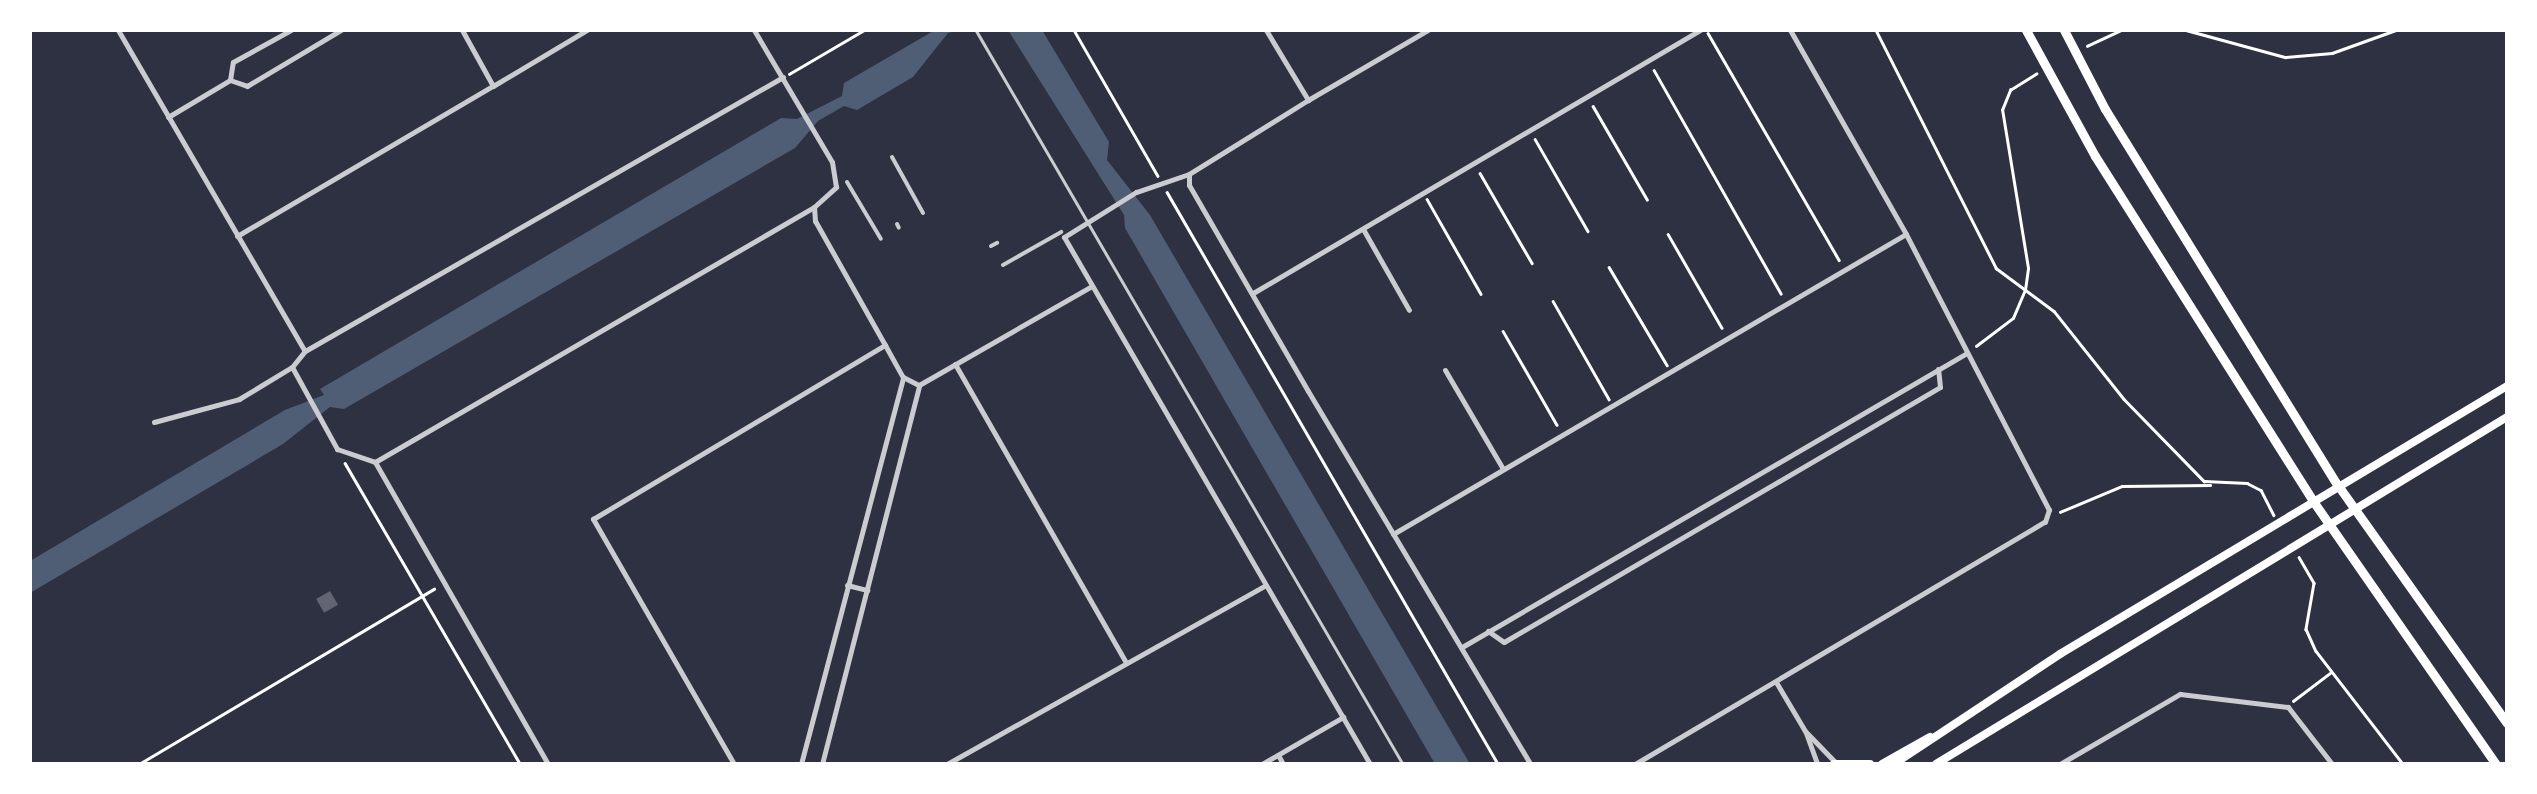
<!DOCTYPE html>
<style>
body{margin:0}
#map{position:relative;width:2537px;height:794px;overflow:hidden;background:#2d3142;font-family:Helvetica,sans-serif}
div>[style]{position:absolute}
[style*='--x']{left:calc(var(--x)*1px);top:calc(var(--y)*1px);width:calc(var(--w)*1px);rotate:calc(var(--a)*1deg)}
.water>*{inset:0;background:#4f5d75}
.building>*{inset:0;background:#626471;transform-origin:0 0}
.path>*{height:2.5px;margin:-1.25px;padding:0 1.25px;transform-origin:1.25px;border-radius:1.25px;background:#fff}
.service>*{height:2.5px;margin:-1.25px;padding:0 1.25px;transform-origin:1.25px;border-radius:1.25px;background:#caccd0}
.pedestrian>*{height:4px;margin:-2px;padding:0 2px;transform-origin:2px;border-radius:2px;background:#caccd0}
.minor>*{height:5px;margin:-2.5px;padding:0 2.5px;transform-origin:2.5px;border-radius:2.5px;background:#caccd0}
.secondary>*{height:8px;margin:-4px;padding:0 4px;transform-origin:4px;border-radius:4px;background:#fff}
.trunk>*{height:9px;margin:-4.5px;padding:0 4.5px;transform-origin:4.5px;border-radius:4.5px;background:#fff}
span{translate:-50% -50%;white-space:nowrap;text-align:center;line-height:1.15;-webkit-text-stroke:8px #fff;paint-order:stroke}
.frame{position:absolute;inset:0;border:32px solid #fff;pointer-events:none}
</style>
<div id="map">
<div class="water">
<i style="clip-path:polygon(935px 30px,960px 30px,948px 33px,913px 77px,857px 110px,844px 106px,818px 121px,795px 148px,344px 409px,330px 407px,283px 444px,30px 593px,30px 561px,285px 410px,324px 395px,320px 389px,781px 118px,797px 119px,842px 96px,844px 83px)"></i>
<i style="clip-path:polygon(1008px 30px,1042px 30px,1109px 142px,1107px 160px,1150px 215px,1470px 764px,1435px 764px,1125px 228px,1124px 215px)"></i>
</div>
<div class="building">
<i style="left:330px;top:591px;width:16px;height:16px;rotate:60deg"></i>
</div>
<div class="path">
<i style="--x:1074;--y:30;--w:168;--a:60.1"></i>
<i style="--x:1876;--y:30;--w:267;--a:63.2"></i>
<i style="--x:1996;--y:268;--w:72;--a:36.6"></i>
<i style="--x:2054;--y:311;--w:112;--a:51.5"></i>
<i style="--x:2124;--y:399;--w:115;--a:45.7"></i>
<i style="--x:2204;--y:481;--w:43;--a:2.7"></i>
<i style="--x:2247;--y:483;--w:16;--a:27"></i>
<i style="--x:2261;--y:490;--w:28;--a:63"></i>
<i style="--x:2186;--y:30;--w:103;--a:15.3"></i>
<i style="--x:2285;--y:57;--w:47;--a:-4.9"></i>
<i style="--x:2332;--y:53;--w:68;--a:-19.8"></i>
<i style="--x:1708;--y:33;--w:262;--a:60"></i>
<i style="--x:2087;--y:46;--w:38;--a:-25"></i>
<i style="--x:1654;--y:70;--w:257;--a:60.4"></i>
<i style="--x:789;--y:74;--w:87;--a:-30.4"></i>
<i style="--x:1593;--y:106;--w:108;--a:59.9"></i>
<i style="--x:1535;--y:139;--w:106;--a:60.1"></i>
<i style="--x:1480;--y:173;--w:104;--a:60"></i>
<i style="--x:1167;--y:192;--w:661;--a:59.94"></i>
<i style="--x:1427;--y:199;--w:109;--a:60.4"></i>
<i style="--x:1668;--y:234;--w:108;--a:60.1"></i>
<i style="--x:1609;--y:267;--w:114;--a:59.4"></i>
<i style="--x:1553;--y:301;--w:113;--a:60.3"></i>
<i style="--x:1503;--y:331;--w:108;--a:60.1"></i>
<i style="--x:1976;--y:346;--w:46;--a:-37.1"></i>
<i style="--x:2013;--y:318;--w:30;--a:-67"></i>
<i style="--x:2025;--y:290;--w:22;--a:-82"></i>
<i style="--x:2028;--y:268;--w:160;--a:-99.3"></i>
<i style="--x:2002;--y:110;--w:22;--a:-68"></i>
<i style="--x:2010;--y:90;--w:31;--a:-32"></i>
<i style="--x:345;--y:463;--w:348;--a:59.8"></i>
<i style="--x:2060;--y:512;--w:67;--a:-22.8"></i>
<i style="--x:2122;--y:486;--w:88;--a:-0.7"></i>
<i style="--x:2299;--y:557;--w:30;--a:60"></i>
<i style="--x:2314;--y:583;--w:47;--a:99.9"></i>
<i style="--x:2306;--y:629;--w:24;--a:66"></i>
<i style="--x:2316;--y:651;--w:143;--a:52.4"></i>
<i style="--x:2293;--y:701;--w:46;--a:-37.1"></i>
<i style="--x:139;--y:764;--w:343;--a:-30.7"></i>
</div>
<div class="service">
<i style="--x:976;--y:30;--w:849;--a:59.81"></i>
</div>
<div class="pedestrian">
<i style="--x:892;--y:157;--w:64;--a:61"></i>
<i style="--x:847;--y:182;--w:66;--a:59.2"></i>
<i style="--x:897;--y:224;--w:4;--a:63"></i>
<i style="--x:991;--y:246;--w:7;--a:-27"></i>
<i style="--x:1003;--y:265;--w:67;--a:-29.6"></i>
</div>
<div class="minor">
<i style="--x:118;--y:30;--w:371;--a:59.8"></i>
<i style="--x:462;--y:30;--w:64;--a:61"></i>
<i style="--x:493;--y:86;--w:109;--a:-30.8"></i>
<i style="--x:1266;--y:30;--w:82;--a:59"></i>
<i style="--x:1308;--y:100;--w:140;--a:148.1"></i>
<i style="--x:1189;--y:174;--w:56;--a:161.2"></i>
<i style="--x:1136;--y:192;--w:85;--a:148"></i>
<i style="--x:1064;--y:237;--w:609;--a:59.86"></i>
<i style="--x:230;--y:80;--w:18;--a:19"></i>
<i style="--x:247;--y:86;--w:109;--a:-30.8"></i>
<i style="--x:1308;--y:100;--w:139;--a:-30.3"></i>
<i style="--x:168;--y:117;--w:72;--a:-30.8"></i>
<i style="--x:230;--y:80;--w:18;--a:-81"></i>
<i style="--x:233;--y:62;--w:66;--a:-28.9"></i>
<i style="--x:1189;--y:174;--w:11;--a:90"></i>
<i style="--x:1189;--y:185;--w:238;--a:60"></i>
<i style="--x:1308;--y:391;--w:434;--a:59.2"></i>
<i style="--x:1363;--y:229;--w:93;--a:60.4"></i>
<i style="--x:237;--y:236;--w:297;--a:-30.4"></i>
<i style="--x:1253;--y:293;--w:519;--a:-30.47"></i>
<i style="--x:885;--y:345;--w:37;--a:61"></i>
<i style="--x:903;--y:377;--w:18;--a:27"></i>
<i style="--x:919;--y:385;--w:199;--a:-29.8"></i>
<i style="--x:955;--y:364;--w:344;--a:60.2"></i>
<i style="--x:292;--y:367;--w:94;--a:61.2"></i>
<i style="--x:337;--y:449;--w:40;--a:18.9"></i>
<i style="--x:375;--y:462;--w:348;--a:60.2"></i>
<i style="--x:1445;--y:370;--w:115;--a:59.6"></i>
<i style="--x:154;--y:422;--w:88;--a:-15.1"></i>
<i style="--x:239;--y:399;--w:62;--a:-31.1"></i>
<i style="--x:292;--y:367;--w:21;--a:-51"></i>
<i style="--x:305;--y:351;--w:551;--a:-29.82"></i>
<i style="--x:375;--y:462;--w:508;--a:-30.15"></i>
<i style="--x:814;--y:207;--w:30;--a:-42"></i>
<i style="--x:836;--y:187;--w:25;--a:-99"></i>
<i style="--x:832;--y:162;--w:153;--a:-120.6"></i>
<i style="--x:1393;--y:534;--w:594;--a:-30.32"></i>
<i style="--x:847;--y:585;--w:21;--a:14"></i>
<i style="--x:1488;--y:631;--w:19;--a:35"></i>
<i style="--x:1504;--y:642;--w:505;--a:-30.32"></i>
<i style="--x:1940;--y:387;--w:18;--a:-96"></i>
<i style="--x:1462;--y:647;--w:584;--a:-30.21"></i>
<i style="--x:1776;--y:682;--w:57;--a:59.4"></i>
<i style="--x:1805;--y:731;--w:45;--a:45.9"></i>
<i style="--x:1806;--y:733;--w:33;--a:70"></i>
<i style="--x:1278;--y:755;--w:10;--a:61"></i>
<i style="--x:734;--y:764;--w:283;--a:-119.9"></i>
<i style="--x:593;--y:519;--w:340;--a:-30.8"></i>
<i style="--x:885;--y:345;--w:142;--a:-119.4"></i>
<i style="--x:815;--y:221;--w:14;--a:-94"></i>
<i style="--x:801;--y:764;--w:400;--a:-75.2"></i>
<i style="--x:822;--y:764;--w:391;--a:-75.6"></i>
<i style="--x:947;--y:764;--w:364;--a:-29.3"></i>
<i style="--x:1262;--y:764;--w:94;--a:-30.1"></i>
<i style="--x:1635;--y:764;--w:476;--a:-30.6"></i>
<i style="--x:2045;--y:522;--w:13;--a:-72"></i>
<i style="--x:2049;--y:510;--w:311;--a:-117.4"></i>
<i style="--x:1906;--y:234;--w:235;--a:-119.6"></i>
<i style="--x:2060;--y:764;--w:139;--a:-30.3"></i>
<i style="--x:2180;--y:694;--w:109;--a:6.9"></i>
<i style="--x:2288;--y:707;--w:72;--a:52.3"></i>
</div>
<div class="secondary">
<i style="--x:1834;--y:764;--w:36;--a:0"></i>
<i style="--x:1882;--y:764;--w:55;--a:-29.4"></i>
<i style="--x:1894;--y:764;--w:199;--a:-33.5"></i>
<i style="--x:2060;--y:654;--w:521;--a:-30.94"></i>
<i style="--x:1936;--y:764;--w:668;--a:-31.29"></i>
</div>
<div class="trunk">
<i style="--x:2026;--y:30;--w:144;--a:61.3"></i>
<i style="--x:2095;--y:156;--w:408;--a:57.7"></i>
<i style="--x:2313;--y:501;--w:320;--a:55.2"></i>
<i style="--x:2064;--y:30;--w:89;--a:62.6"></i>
<i style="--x:2105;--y:109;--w:441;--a:58.3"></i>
<i style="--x:2337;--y:484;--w:293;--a:54.6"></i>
</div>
<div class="frame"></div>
</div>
